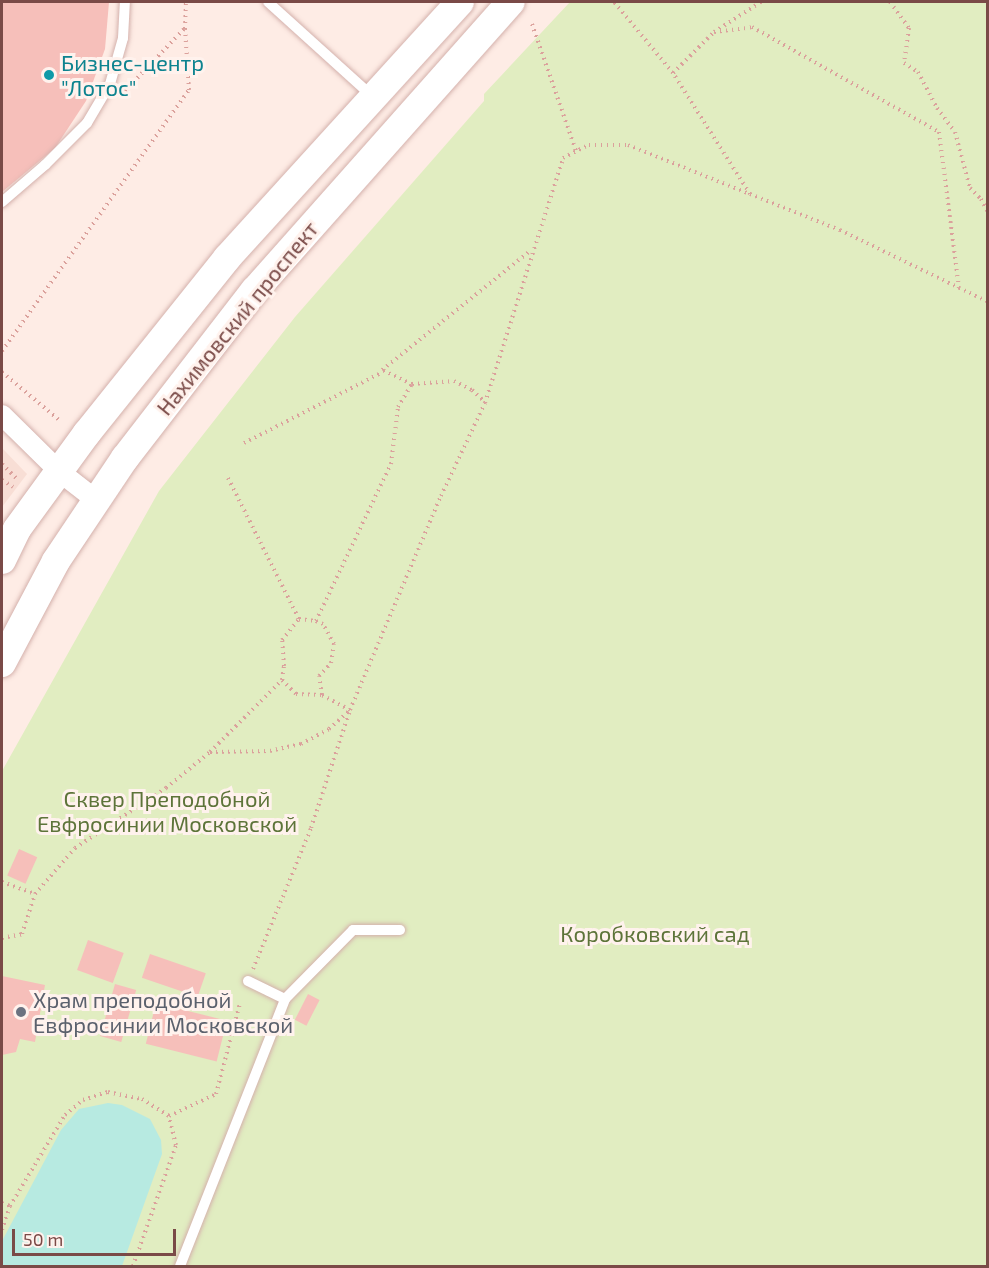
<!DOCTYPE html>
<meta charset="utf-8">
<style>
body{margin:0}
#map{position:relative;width:989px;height:1268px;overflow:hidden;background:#feece5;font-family:"Exo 2",sans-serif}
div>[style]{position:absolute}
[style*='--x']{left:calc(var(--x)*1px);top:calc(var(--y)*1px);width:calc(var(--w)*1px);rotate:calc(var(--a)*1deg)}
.residential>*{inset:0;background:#f8ded5}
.green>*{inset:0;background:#e1edc1}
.water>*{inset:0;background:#b7eae1}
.building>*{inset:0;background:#f6bfba;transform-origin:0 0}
.path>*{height:4px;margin-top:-2px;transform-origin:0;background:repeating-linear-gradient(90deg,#dba19c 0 1.5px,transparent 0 6px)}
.roads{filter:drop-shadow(0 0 2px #d4b1ac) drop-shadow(0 0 2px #d4b1ac)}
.service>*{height:10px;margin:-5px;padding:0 5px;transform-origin:5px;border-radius:5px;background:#fff}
.minor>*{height:20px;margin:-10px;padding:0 10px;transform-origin:10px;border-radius:10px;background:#fff}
.secondary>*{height:28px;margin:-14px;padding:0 14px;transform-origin:14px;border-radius:14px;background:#fff}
.dots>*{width:16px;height:16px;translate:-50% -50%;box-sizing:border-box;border:3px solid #fff2ed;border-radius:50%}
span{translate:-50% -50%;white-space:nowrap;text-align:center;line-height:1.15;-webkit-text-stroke:6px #fff2ed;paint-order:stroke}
.culture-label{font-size:22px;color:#0d838f}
.left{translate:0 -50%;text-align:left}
.street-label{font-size:22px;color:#7a4a47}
.park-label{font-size:22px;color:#5d7439}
.worship-label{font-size:22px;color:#5b616d}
.frame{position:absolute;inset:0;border:3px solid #7a4a47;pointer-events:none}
.scale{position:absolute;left:12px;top:1229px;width:164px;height:27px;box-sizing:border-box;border:3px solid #7a4a47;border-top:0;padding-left:8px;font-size:18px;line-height:21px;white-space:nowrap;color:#7a4a47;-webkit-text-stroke:4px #fff2ed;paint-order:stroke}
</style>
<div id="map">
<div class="residential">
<i style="clip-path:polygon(2px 448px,27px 474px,2px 507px)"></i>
</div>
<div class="green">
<i style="clip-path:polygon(570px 2px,987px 2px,987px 1266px,2px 1266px,2px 771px,159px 491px,295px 317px,484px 101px,484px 94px)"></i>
</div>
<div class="water">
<i style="clip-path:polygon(108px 1103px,122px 1105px,150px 1119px,161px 1140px,162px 1154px,122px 1266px,2px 1266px,2px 1241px,61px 1130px,79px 1109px)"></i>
</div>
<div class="building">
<i style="clip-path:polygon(2px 2px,109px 2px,105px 49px,86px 101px,55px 148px,2px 192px)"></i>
<i style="left:19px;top:849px;width:20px;height:29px;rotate:24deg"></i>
<i style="left:88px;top:940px;width:38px;height:32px;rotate:20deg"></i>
<i style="left:150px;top:954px;width:59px;height:25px;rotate:19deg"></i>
<i style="clip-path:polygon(2px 976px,45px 985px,35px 1042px,20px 1039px,16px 1052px,2px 1055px)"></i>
<i style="left:115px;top:984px;width:22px;height:54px;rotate:16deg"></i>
<i style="left:308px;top:994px;width:13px;height:29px;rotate:27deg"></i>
<i style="left:156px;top:1003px;width:73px;height:42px;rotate:14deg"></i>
</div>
<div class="path">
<i style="--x:890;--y:2;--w:32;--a:54"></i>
<i style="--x:909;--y:28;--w:35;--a:98"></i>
<i style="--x:904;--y:63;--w:17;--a:33"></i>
<i style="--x:918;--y:72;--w:41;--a:62.2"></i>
<i style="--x:937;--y:108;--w:30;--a:53"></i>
<i style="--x:955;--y:132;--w:58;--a:75"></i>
<i style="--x:970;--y:188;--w:16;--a:45"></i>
<i style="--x:981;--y:199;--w:15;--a:62"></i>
<i style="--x:532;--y:24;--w:134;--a:70.9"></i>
<i style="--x:714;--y:32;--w:38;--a:-7"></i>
<i style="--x:752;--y:27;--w:214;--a:29.3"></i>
<i style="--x:939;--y:132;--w:157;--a:82.7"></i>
<i style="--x:673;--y:73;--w:58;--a:-45"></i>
<i style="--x:714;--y:32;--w:56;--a:-32.6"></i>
<i style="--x:125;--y:91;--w:86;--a:-46.4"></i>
<i style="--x:750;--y:194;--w:97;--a:21.8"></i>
<i style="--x:840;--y:230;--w:165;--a:25.9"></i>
<i style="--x:2;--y:351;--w:321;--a:-54.4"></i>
<i style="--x:189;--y:90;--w:61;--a:-93.8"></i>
<i style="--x:185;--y:29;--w:27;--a:-88"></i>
<i style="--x:2;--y:372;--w:75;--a:40.1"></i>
<i style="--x:412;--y:384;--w:42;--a:-4.1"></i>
<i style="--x:454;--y:381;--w:20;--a:27"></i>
<i style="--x:472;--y:390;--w:18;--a:43"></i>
<i style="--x:244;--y:443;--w:152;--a:-27.1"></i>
<i style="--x:2;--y:464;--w:23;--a:45"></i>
<i style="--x:228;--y:478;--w:158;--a:63.3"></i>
<i style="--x:2;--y:480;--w:13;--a:32"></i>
<i style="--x:282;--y:680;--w:20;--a:45"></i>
<i style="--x:296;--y:694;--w:26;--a:2"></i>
<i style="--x:210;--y:752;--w:60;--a:-1"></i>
<i style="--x:270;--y:751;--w:32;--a:-13"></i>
<i style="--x:301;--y:744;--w:32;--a:-28"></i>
<i style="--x:329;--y:729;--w:28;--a:-42"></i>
<i style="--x:350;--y:710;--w:32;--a:-152"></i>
<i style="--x:322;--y:695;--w:19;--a:-99"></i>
<i style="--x:319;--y:676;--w:18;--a:-47"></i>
<i style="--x:331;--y:663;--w:19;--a:-81"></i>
<i style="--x:334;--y:644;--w:23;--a:-119"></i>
<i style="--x:323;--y:624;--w:8;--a:-157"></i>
<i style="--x:2;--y:882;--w:35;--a:20"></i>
<i style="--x:2;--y:938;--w:20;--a:-11"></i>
<i style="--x:22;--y:934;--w:42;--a:-72"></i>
<i style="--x:35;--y:894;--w:61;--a:-49"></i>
<i style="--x:75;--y:848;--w:109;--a:-33.4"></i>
<i style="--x:166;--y:788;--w:57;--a:-39.3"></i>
<i style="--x:210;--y:752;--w:102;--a:-45"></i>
<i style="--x:282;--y:680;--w:14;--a:-82"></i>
<i style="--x:284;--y:666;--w:26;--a:-94"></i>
<i style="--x:282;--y:640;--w:27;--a:-51"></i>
<i style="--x:299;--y:619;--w:17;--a:7"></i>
<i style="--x:316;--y:621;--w:174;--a:-64.5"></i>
<i style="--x:391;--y:464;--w:57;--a:-83"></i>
<i style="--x:398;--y:407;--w:27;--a:-59"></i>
<i style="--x:412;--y:384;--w:33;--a:-155"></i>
<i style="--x:382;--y:370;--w:191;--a:-38.8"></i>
<i style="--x:253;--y:969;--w:152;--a:-67.6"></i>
<i style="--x:311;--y:828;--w:124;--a:-71.7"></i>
<i style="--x:350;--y:710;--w:233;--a:-67"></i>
<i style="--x:441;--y:496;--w:103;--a:-64.7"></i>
<i style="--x:485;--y:403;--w:257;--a:-72.3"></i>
<i style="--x:563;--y:158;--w:29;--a:-27"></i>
<i style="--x:589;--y:145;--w:39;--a:0"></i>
<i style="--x:628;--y:145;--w:131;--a:21.9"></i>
<i style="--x:750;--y:194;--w:143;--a:-122.5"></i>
<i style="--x:673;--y:73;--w:92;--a:-129.7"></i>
<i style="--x:2;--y:1203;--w:9;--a:21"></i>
<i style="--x:2;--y:1230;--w:25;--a:-72"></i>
<i style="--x:10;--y:1206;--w:106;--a:-58.9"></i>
<i style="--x:65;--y:1115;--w:23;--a:-40"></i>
<i style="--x:83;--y:1100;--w:26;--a:-18"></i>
<i style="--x:108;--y:1092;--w:35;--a:12"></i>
<i style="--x:142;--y:1099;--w:32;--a:32"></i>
<i style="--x:133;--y:1266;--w:128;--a:-70.4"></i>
<i style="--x:176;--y:1145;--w:30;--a:-104"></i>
<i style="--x:169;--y:1116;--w:52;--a:-25.1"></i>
<i style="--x:216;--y:1094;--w:94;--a:-75.2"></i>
</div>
<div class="roads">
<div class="service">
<i style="--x:268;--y:2;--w:140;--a:42.1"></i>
<i style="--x:2;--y:202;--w:57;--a:-40.7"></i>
<i style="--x:45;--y:165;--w:59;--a:-45"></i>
<i style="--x:87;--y:123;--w:45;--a:-59.5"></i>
<i style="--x:110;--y:84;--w:48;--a:-74.2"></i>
<i style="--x:123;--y:38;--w:36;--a:-87"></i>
<i style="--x:248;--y:981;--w:41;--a:25.9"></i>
<i style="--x:180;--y:1266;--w:287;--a:-68.5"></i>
<i style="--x:285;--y:999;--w:97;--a:-45.4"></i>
<i style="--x:353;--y:930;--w:47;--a:0"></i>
</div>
<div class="minor">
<i style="--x:2;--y:415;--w:81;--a:44.5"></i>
<i style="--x:60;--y:472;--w:46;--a:37.9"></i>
</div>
<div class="secondary">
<i style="--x:2;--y:560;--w:34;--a:-64"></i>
<i style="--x:17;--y:529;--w:119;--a:-53.9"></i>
<i style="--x:87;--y:433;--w:224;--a:-51.3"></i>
<i style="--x:227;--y:258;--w:346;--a:-47.7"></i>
<i style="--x:2;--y:663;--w:115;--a:-62.1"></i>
<i style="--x:56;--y:561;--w:124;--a:-56.2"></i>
<i style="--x:125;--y:458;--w:212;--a:-52.3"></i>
<i style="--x:255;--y:290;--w:385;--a:-48.4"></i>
</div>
</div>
<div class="dots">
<i style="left:49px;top:75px;background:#0f9aa8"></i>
<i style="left:21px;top:1012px;background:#6b7280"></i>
</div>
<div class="culture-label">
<span class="left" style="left:61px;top:75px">Бизнес-центр<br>"Лотос"</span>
</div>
<div class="street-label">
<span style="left:237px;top:318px;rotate:-51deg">Нахимовский проспект</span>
</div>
<div class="park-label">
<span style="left:167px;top:811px">Сквер Преподобной<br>Евфросинии Московской</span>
<span style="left:655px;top:934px">Коробковский сад</span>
</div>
<div class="worship-label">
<span class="left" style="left:33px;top:1012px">Храм преподобной<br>Евфросинии Московской</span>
</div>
<div class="frame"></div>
<div class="scale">50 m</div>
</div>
